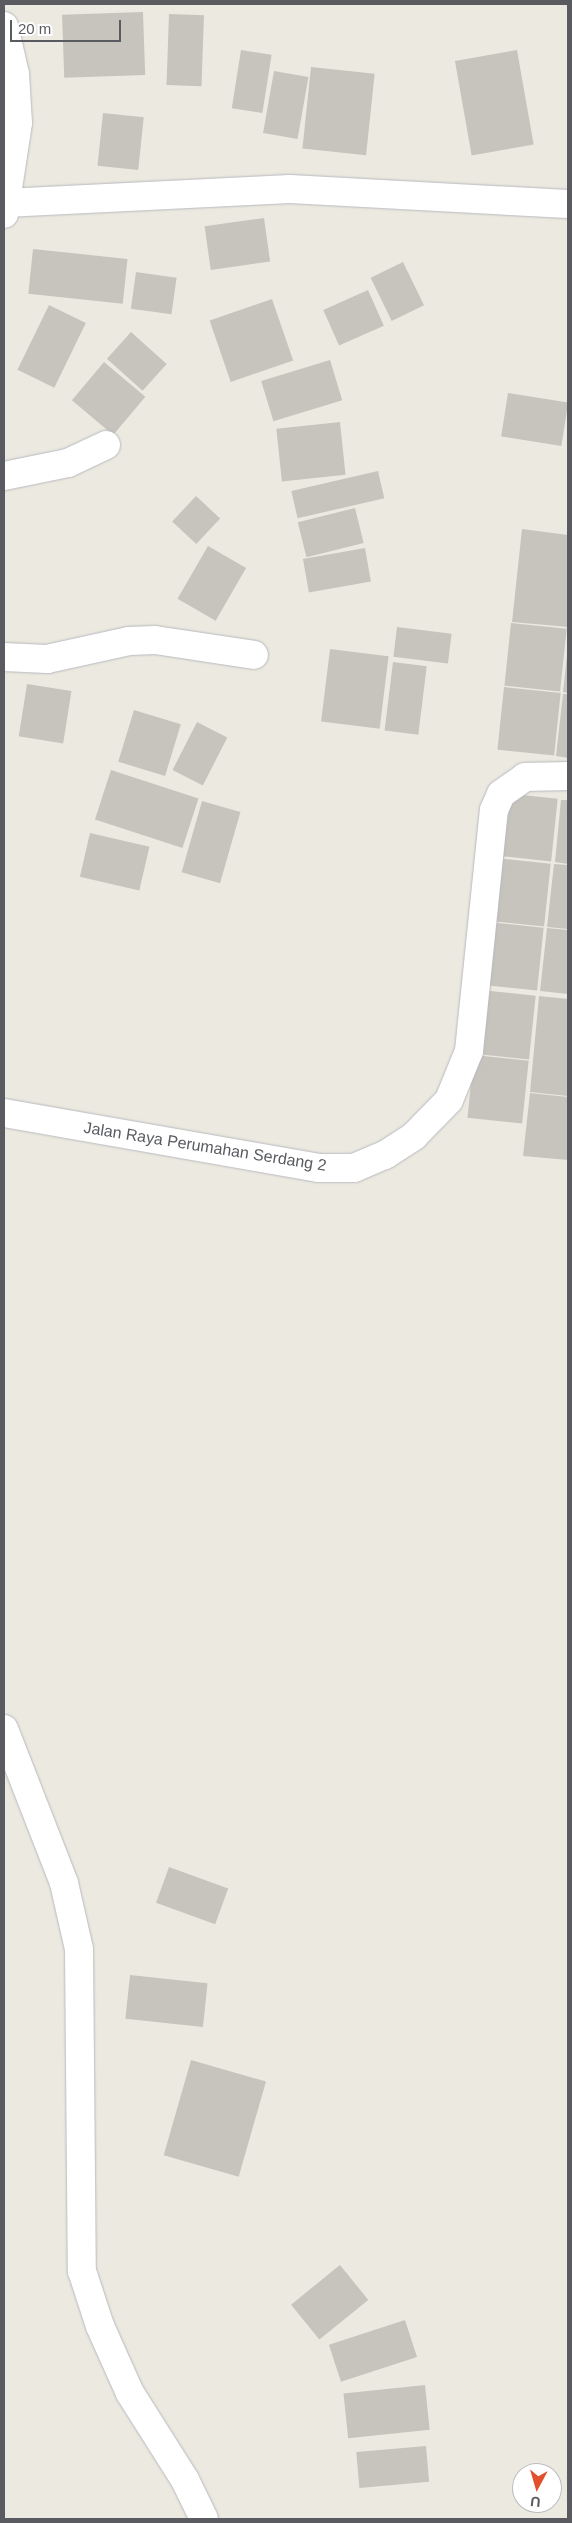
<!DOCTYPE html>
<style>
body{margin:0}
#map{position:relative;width:572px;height:2523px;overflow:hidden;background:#eceae0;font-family:Helvetica,sans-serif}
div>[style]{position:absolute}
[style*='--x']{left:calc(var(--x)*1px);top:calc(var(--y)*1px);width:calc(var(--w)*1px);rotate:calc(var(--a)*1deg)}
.building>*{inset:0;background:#c6c4bd;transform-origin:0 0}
.roads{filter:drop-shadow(0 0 1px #b8b9bf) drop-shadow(0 0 1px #b8b9bf)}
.minor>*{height:28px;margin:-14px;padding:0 14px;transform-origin:14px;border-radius:14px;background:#fff}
span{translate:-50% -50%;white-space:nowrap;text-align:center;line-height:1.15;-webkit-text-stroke:5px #fff;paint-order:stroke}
.street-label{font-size:16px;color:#595b61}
.frame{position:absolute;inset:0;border:5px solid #595b61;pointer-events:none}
.north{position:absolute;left:512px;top:2463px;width:50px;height:50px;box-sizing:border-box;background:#fff;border:1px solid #bdbdc0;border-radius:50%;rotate:186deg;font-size:14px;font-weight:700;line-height:20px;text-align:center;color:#595b61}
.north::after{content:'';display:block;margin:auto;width:18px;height:22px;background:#e3502e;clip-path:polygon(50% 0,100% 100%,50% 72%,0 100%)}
.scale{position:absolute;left:10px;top:20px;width:111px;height:22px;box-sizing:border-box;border:2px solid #595b61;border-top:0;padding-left:6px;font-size:15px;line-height:18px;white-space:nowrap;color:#595b61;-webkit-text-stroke:4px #fff;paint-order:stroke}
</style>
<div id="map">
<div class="building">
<i style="left:143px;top:12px;width:63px;height:81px;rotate:88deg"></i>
<i style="left:169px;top:14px;width:35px;height:71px;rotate:2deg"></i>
<i style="left:241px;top:50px;width:31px;height:59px;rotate:9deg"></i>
<i style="left:517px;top:50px;width:96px;height:63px;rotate:80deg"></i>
<i style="left:311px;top:67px;width:64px;height:82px;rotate:6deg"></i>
<i style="left:274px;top:71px;width:35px;height:63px;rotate:10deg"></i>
<i style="left:103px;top:113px;width:41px;height:53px;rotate:6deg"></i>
<i style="left:264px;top:218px;width:44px;height:60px;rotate:82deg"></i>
<i style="left:33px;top:249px;width:95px;height:45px;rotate:6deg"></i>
<i style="left:403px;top:262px;width:48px;height:36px;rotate:64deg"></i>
<i style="left:136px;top:272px;width:41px;height:37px;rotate:8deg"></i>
<i style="left:368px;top:290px;width:39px;height:49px;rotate:66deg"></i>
<i style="left:272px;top:299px;width:65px;height:66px;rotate:71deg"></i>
<i style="left:49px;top:305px;width:41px;height:72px;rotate:26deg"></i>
<i style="left:131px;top:332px;width:48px;height:36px;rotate:42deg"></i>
<i style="left:330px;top:360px;width:42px;height:72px;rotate:73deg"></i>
<i style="left:104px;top:362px;width:54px;height:50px;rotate:40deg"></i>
<i style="left:508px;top:393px;width:61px;height:44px;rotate:9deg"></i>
<i style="left:340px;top:422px;width:53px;height:64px;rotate:84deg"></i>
<i style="left:378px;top:471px;width:28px;height:89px;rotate:77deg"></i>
<i style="left:196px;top:496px;width:33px;height:35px;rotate:43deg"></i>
<i style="left:355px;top:508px;width:36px;height:59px;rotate:76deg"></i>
<i style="clip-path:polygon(522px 529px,568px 535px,568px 627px,512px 622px)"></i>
<i style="left:208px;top:546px;width:44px;height:61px;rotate:30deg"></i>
<i style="left:365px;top:548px;width:34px;height:63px;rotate:80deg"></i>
<i style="left:511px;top:623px;width:56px;height:63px;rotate:6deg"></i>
<i style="left:397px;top:627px;width:55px;height:30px;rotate:7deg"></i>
<i style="left:330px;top:649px;width:59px;height:73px;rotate:7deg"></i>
<i style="clip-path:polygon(567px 656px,568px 656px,568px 693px,563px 692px)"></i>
<i style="left:393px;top:662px;width:34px;height:69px;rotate:7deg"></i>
<i style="left:27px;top:684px;width:45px;height:53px;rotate:9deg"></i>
<i style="left:504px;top:687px;width:57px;height:63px;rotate:6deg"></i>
<i style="clip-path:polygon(563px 694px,568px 694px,568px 758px,556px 756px)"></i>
<i style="left:134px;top:710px;width:49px;height:54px;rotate:17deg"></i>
<i style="left:197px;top:722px;width:34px;height:54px;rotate:27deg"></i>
<i style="left:111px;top:770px;width:92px;height:52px;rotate:18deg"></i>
<i style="left:503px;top:793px;width:55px;height:63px;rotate:6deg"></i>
<i style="clip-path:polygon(561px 800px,568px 800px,568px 864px,555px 862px)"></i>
<i style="left:202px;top:801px;width:40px;height:74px;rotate:16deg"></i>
<i style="left:90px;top:833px;width:61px;height:45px;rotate:13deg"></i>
<i style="left:495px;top:858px;width:56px;height:63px;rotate:6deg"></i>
<i style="clip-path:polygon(554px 864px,568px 865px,568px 929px,547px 927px)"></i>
<i style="left:488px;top:922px;width:56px;height:63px;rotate:6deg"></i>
<i style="clip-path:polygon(547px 928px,568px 930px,568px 994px,540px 991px)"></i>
<i style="left:481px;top:990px;width:55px;height:64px;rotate:6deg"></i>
<i style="clip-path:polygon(539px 996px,568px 999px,568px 1096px,530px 1092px)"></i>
<i style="left:474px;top:1055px;width:55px;height:63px;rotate:6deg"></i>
<i style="clip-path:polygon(530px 1093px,568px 1097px,568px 1160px,523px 1156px)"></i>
<i style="left:169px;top:1867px;width:63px;height:38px;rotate:20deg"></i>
<i style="left:130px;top:1975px;width:78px;height:44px;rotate:6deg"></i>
<i style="left:191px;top:2060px;width:78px;height:99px;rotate:16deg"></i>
<i style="left:340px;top:2265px;width:45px;height:63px;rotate:51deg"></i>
<i style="left:405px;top:2320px;width:39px;height:80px;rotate:72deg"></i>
<i style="left:425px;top:2385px;width:45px;height:82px;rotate:84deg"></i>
<i style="left:426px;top:2446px;width:36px;height:70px;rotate:85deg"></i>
</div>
<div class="roads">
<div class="minor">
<i style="--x:4;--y:26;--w:49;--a:77.1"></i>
<i style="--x:15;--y:74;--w:49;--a:86.5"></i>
<i style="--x:18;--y:123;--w:92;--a:98.7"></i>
<i style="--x:5;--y:203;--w:285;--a:-2.8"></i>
<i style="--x:290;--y:189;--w:278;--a:3.1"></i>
<i style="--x:4;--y:476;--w:65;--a:-11.5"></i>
<i style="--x:68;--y:463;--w:42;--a:-25.3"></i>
<i style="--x:4;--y:657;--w:43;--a:2.7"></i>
<i style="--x:47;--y:659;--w:84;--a:-12.4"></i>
<i style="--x:129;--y:641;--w:26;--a:-2"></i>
<i style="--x:155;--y:640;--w:100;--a:8.6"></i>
<i style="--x:4;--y:1113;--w:319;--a:9.9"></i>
<i style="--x:318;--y:1168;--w:36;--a:0"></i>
<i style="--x:354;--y:1168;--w:34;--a:-23"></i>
<i style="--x:385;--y:1155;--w:35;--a:-33"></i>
<i style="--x:414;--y:1136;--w:50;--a:-45.8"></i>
<i style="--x:449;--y:1100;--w:53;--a:-67.8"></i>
<i style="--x:469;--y:1051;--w:242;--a:-84.1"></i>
<i style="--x:494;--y:810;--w:17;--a:-66"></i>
<i style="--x:501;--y:794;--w:29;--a:-35"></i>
<i style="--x:525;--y:777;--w:43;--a:-1.3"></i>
<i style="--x:4;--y:1729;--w:165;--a:68.7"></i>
<i style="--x:64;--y:1883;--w:68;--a:77.2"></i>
<i style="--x:79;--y:1949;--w:322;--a:89.5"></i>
<i style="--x:82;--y:2271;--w:58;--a:71.9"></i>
<i style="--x:100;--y:2326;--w:73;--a:65.9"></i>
<i style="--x:130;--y:2393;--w:103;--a:57.7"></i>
<i style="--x:185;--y:2480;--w:43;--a:64"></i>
</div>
</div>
<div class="street-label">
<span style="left:205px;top:1147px;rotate:9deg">Jalan Raya Perumahan Serdang 2</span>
</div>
<div class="frame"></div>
<div class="north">U</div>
<div class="scale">20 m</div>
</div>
